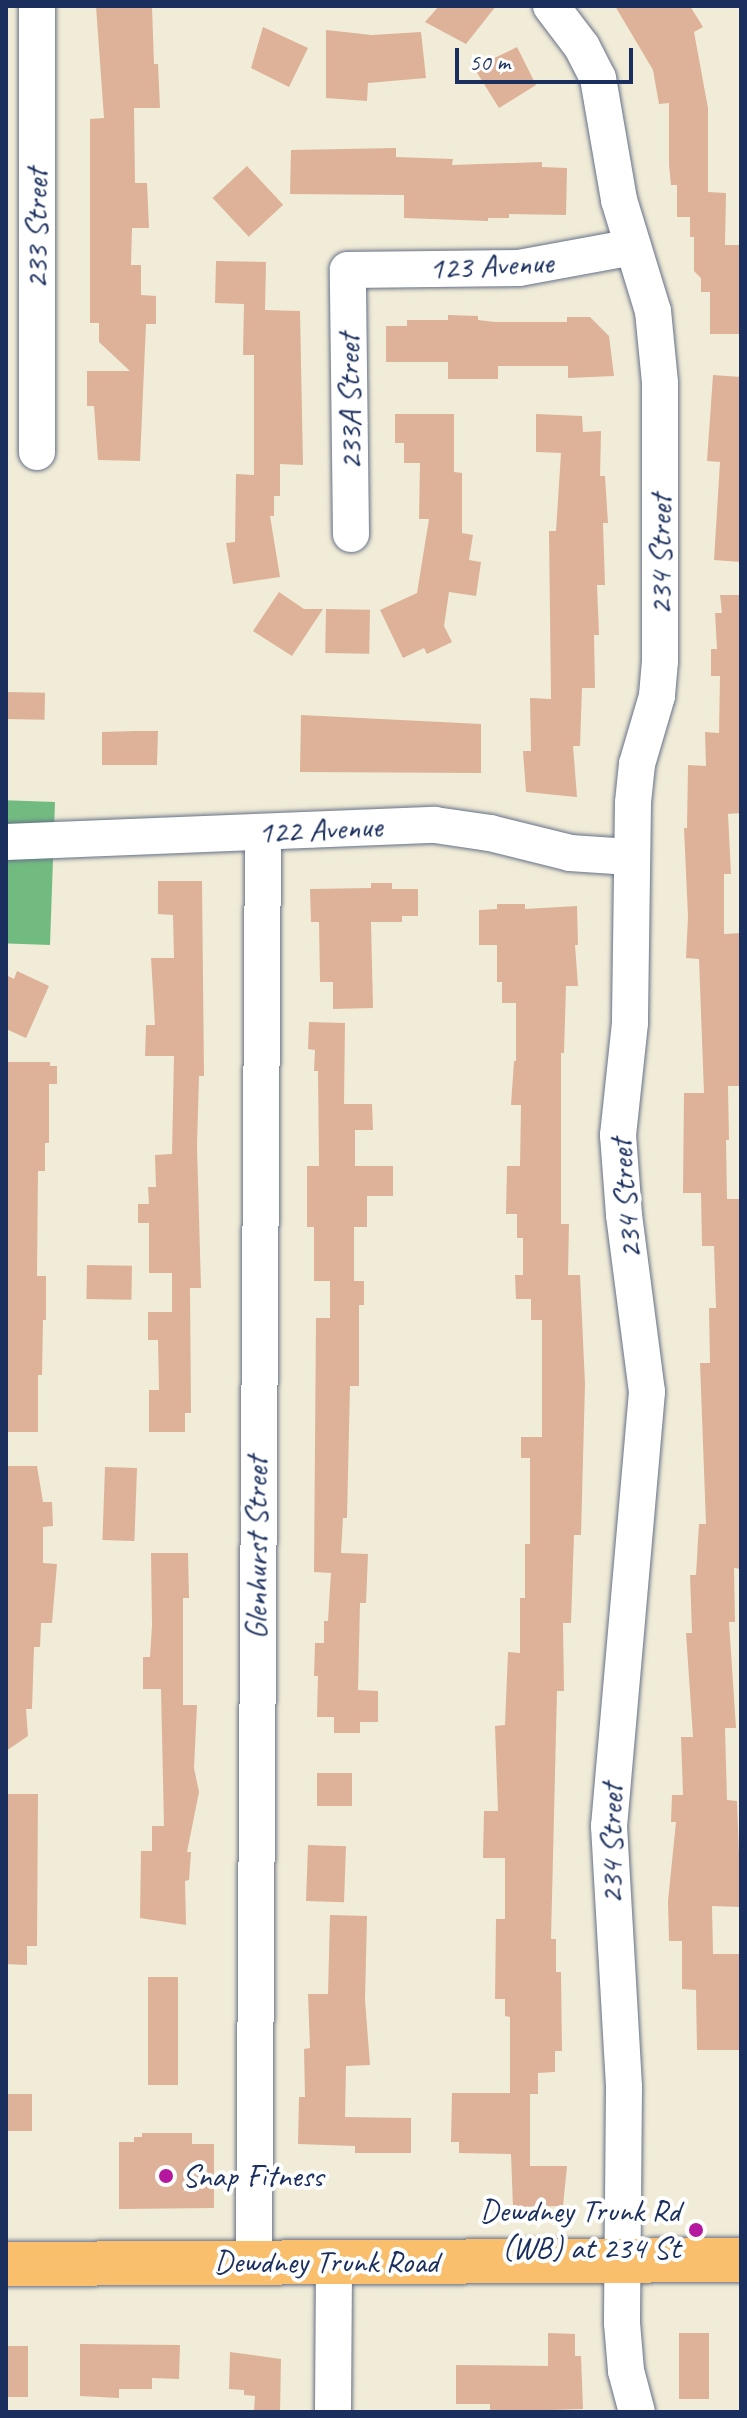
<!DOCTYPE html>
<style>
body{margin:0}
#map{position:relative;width:747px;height:2418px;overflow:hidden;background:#f1ecd7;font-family:Caveat,sans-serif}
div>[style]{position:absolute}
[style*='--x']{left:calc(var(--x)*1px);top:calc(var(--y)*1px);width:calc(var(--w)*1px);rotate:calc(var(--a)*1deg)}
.forest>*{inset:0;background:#72bb80;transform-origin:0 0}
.building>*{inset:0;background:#ddb299;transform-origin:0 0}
.roads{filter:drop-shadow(0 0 2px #667188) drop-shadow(0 0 2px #667188)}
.minor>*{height:36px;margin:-18px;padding:0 18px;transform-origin:18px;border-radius:18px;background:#fff}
.major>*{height:44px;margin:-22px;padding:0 22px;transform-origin:22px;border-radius:22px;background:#f9bf6c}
.dots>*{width:22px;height:22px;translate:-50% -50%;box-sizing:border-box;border:4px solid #fff;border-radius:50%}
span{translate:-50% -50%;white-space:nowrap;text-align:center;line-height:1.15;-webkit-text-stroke:8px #fff;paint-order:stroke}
.street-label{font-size:32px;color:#1b2f5e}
.poi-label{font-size:32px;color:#1b2f5e}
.left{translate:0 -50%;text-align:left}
.right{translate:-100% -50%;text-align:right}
.frame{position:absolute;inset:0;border:8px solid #1b2f5e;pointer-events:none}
.scale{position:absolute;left:455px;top:48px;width:178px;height:36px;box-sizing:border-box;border:4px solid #1b2f5e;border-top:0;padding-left:10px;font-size:24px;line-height:28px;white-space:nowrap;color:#1b2f5e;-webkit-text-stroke:6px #fff;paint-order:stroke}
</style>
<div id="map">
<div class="forest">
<i style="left:55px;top:802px;width:143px;height:49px;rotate:92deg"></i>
</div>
<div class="building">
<i style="clip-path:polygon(96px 6px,152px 7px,154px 64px,158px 64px,160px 108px,134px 108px,135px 183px,147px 183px,149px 228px,132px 228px,131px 265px,141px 265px,141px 295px,156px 296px,156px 324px,146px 324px,140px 461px,98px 460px,94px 406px,87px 406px,87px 371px,130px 371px,99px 342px,99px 323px,90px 323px,90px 119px,104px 118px)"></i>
<i style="clip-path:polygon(439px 6px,496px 6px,466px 44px,425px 22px)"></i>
<i style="clip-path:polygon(615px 6px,690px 6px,703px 27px,694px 32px,708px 108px,708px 192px,726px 193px,725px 245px,740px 245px,741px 334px,710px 334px,710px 292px,701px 292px,701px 278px,694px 271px,694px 237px,690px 237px,690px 217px,677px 217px,677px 185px,671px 185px,669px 165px,669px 103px,659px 104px,653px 70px)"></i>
<i style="clip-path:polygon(263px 27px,308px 48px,289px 87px,251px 68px)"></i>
<i style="clip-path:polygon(326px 30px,372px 35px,421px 32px,426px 78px,368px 83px,367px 101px,326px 98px)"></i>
<i style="clip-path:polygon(517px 47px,536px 85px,499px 108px,474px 68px)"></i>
<i style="clip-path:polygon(396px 148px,396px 157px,453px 159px,452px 165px,542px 162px,542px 167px,567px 168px,566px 215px,509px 214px,509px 218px,488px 218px,488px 221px,404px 218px,404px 195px,290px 194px,291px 150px)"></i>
<i style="left:247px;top:166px;width:53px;height:47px;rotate:47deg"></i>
<i style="clip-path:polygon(216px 261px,266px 262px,265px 310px,300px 311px,303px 465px,280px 464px,280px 496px,274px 496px,274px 516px,270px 516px,280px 577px,233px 584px,226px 543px,235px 542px,236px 474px,254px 475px,254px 355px,243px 355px,244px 304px,215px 303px)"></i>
<i style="clip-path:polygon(448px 315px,478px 316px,478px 320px,495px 322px,567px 322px,567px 317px,590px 317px,609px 336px,614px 376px,568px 378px,568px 366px,498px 366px,498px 379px,448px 379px,448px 362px,386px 362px,386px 326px,407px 326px,407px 320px,448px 320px)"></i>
<i style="clip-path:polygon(713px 375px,741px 377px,741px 562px,714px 560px,720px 462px,707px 461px)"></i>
<i style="clip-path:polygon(395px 414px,454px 414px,454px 472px,462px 473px,462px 533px,473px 535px,469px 560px,481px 562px,476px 596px,449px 592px,444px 626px,452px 642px,427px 654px,424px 648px,403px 658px,380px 610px,417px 593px,429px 519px,419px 519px,420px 463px,404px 463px,404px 443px,395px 443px)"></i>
<i style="clip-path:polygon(536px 414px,582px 416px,583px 432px,601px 431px,600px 476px,605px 476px,608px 523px,603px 523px,605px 585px,597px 585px,599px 635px,594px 635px,595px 688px,582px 688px,580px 746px,573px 746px,577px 797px,526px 792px,523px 751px,531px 751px,530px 698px,551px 699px,549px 531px,556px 531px,561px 453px,536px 452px)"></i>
<i style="clip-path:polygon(279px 592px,304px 609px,323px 609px,292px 656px,253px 631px)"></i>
<i style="clip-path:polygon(720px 595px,741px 595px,740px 813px,728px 814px,731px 874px,724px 874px,724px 934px,741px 933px,741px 1086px,728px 1086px,729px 1140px,726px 1140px,727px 1199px,741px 1199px,741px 1569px,734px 1568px,735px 1622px,729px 1622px,736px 1728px,725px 1728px,727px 1800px,737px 1801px,741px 1907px,712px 1906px,713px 1954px,741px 1954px,741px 2050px,697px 2050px,696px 1990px,682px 1989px,682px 1941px,669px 1941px,668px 1901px,676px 1822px,671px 1822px,672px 1795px,683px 1795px,681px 1737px,693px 1737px,686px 1633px,692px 1633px,690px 1575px,696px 1575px,699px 1524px,706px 1524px,700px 1363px,710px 1363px,709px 1308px,716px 1308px,714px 1246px,702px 1246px,701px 1193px,683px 1193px,684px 1093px,704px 1093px,699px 959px,686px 958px,688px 917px,684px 828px,687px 828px,688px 765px,706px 766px,705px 732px,719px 733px,720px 676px,711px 676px,711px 649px,717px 649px,715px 613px,722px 613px)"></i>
<i style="left:326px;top:609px;width:44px;height:44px;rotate:1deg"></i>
<i style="left:6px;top:692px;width:39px;height:27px;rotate:1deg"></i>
<i style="clip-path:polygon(301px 715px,481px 724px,481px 773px,300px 772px)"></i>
<i style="clip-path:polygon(136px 731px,158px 731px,157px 765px,102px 765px,102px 732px)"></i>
<i style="clip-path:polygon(158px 881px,202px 881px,204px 1076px,199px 1076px,197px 1146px,201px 1288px,190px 1288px,191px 1413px,185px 1413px,185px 1432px,149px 1432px,149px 1390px,159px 1390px,158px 1340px,148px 1340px,148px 1312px,172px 1312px,172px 1273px,149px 1273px,149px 1223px,138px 1223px,138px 1204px,149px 1204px,148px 1187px,156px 1187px,155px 1155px,172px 1154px,174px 1056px,145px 1056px,146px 1025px,155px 1025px,151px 958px,174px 958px,173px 915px,158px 914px)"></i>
<i style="clip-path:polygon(371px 883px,392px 883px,392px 889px,418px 889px,418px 916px,402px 916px,402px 922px,371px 922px,373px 1008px,333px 1009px,333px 982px,320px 982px,319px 922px,311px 922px,310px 889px,371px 888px)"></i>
<i style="clip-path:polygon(497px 904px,525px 904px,525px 909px,577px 906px,578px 945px,575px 945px,578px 986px,566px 986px,564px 1053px,561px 1053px,561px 1224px,569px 1224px,568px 1275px,580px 1275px,585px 1384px,581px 1535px,574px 1535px,571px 1623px,563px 1623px,564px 1691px,557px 1691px,551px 1939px,556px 1939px,556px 1972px,561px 1972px,562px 2051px,555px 2051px,555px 2072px,538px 2073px,538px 2094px,530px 2094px,530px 2166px,567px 2166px,563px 2206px,513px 2207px,511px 2154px,459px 2153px,459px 2142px,451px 2142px,452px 2093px,510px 2093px,510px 2017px,505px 2016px,505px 1999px,495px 1999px,496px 1919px,505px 1919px,505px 1858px,483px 1858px,484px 1811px,498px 1811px,495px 1726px,505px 1725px,508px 1652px,520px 1653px,520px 1598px,525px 1598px,525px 1544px,530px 1544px,530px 1458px,521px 1458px,521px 1437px,542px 1437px,542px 1320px,531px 1320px,531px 1299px,516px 1299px,515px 1275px,523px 1275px,523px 1238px,517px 1238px,517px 1214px,506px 1214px,507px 1166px,520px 1166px,521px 1105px,511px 1105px,514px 1061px,516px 1061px,516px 1003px,502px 1003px,502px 982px,497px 982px,497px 945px,479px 945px,479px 910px,497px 909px)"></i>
<i style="clip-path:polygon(17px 971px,49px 986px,26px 1038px,6px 1029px,6px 975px,14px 979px)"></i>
<i style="clip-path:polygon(309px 1022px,345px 1023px,344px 1104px,372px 1104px,373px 1130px,355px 1130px,355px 1166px,393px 1166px,393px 1196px,367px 1196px,367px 1227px,354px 1227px,354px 1281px,364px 1281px,364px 1305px,359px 1305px,359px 1386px,350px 1386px,347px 1518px,343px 1518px,341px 1553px,368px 1554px,366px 1603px,360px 1603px,358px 1690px,378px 1691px,378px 1722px,360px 1722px,360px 1733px,334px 1733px,334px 1717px,317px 1717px,318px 1676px,314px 1676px,315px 1643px,324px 1643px,324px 1621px,328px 1621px,331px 1573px,314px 1572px,316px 1318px,330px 1318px,330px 1281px,314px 1281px,314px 1227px,307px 1227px,307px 1166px,319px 1166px,318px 1071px,314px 1071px,315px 1050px,308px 1049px)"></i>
<i style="clip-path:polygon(6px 1062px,50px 1062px,50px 1066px,57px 1066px,57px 1084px,49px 1084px,49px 1143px,45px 1143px,45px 1171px,38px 1171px,37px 1276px,46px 1276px,46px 1320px,43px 1320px,42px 1375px,38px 1375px,38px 1432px,6px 1432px)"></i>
<i style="left:87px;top:1265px;width:45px;height:34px;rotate:1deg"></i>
<i style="clip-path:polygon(6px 1466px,37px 1466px,43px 1502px,52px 1502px,53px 1526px,43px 1527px,43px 1563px,57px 1564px,52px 1623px,41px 1623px,40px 1647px,34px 1647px,32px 1709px,26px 1709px,28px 1736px,6px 1751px)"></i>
<i style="left:105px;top:1467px;width:32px;height:73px;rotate:2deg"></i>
<i style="clip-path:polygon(151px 1553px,188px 1553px,189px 1598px,183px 1598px,183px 1705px,197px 1705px,194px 1768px,199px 1792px,187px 1852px,191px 1852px,189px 1880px,185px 1881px,186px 1925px,140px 1918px,141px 1851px,152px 1851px,152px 1826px,164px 1826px,161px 1689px,143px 1689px,143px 1657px,150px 1657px,152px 1625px)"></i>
<i style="left:317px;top:1773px;width:35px;height:33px"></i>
<i style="clip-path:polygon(6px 1794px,38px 1794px,37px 1946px,27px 1946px,27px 1965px,6px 1964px)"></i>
<i style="left:308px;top:1845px;width:38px;height:56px;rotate:2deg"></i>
<i style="clip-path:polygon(330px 1915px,367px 1916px,365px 2000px,370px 2065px,346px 2066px,345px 2117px,411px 2118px,411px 2153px,355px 2153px,355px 2146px,298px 2144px,299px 2097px,305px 2097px,304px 2049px,310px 2048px,308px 1994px,328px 1994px)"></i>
<i style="left:148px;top:1977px;width:30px;height:108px"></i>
<i style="left:6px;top:2094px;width:26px;height:37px"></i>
<i style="clip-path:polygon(142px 2133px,192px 2133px,192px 2144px,214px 2144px,214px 2208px,119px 2209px,119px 2142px,134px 2142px,134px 2137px,142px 2137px)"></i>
<i style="clip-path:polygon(548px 2333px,575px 2334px,575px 2356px,581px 2356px,583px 2409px,490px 2412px,490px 2404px,456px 2404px,456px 2365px,548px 2366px)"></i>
<i style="left:679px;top:2333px;width:30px;height:66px"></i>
<i style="clip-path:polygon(80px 2344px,180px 2345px,179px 2379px,152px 2378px,152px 2389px,119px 2389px,119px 2398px,80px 2396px)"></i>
<i style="left:8px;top:2346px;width:20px;height:51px"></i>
<i style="clip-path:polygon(230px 2352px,281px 2359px,280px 2412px,254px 2412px,255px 2396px,244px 2395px,244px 2390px,229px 2389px)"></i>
</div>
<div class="roads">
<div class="minor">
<i style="--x:551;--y:6;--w:51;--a:52.9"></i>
<i style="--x:582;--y:47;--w:35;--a:63"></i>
<i style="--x:598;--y:78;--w:124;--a:80.2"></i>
<i style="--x:619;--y:200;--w:116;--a:73"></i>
<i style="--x:653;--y:311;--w:72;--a:84.4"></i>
<i style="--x:660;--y:383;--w:278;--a:90"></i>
<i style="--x:660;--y:661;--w:35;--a:95"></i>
<i style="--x:657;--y:696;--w:71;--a:106.4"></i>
<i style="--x:637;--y:764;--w:39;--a:96"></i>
<i style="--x:633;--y:803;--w:220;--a:90.8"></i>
<i style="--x:630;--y:1023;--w:113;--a:96.1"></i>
<i style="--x:618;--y:1135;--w:80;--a:85.7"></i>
<i style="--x:624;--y:1215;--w:178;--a:82.6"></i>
<i style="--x:647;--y:1392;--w:436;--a:95"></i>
<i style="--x:609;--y:1826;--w:261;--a:86.7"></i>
<i style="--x:624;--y:2087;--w:236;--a:90.5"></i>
<i style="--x:622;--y:2323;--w:48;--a:85.2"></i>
<i style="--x:626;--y:2371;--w:42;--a:75"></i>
<i style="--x:37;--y:452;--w:446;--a:-90"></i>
<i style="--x:351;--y:534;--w:264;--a:-90.7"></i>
<i style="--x:348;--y:270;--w:171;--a:-0.7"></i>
<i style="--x:519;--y:268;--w:116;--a:-10.4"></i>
<i style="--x:6;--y:842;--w:429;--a:-2.3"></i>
<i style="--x:435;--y:825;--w:56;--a:8.3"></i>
<i style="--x:490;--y:833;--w:82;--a:14"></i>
<i style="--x:570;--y:853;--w:60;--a:3.8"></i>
<i style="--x:254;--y:2263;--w:1429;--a:-89.64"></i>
<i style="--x:333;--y:2412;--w:150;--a:-89.6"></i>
</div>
<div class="major">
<i style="--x:6;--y:2264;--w:735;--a:-0.31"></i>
</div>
</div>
<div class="dots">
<i style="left:166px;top:2176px;background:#b5179e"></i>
<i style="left:696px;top:2230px;background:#b5179e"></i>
</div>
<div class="street-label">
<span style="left:37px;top:229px;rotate:-90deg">233 Street</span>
<span style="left:491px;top:266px;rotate:-3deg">123 Avenue</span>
<span style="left:350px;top:402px;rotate:-91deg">233A Street</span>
<span style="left:661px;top:555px;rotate:-90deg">234 Street</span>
<span style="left:320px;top:830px;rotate:-3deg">122 Avenue</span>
<span style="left:626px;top:1199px;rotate:-95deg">234 Street</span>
<span style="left:257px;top:1548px;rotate:-90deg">Glenhurst Street</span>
<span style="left:612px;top:1844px;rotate:-90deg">234 Street</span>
<span style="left:326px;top:2262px">Dewdney Trunk Road</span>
</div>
<div class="poi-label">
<span class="left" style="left:182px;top:2176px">Snap Fitness</span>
<span class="right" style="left:680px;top:2230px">Dewdney Trunk Rd<br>(WB) at 234 St</span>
</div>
<div class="frame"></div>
<div class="scale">50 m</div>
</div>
